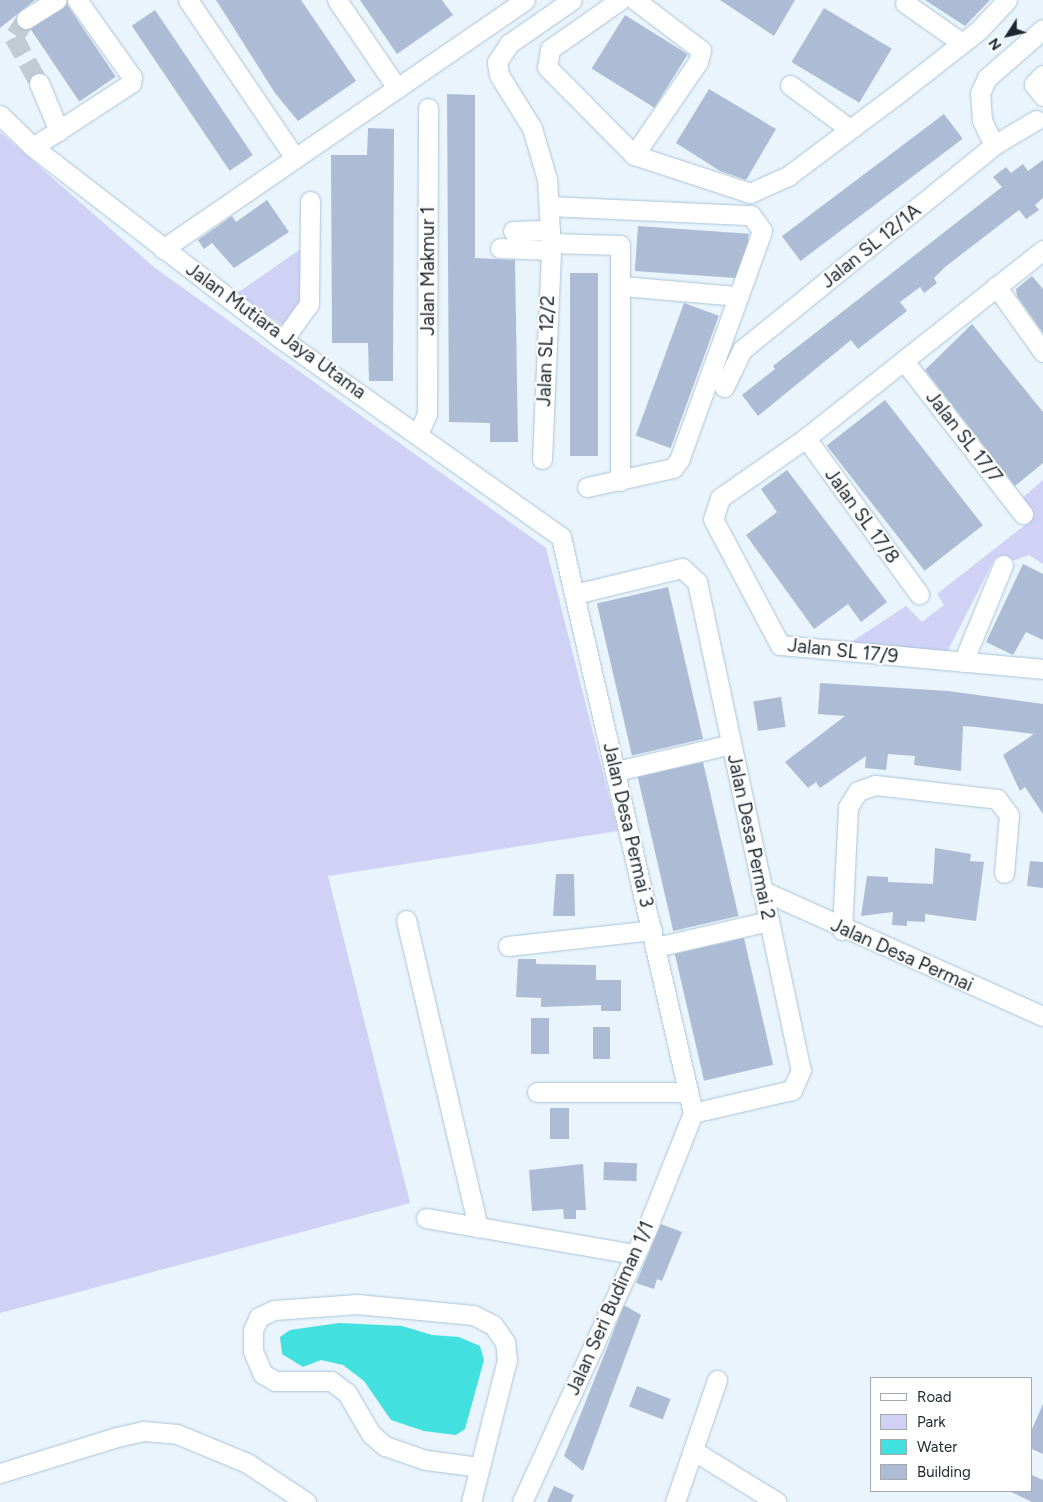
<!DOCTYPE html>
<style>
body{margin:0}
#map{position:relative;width:1043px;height:1502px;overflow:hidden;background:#e9f4fc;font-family:Figtree,sans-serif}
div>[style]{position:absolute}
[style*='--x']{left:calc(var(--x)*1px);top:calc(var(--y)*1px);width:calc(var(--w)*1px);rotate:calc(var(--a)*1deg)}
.green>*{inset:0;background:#d0d2f5}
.water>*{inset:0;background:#42e1df}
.building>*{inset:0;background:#adbcd4;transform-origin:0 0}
.minor-tunnel>*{height:19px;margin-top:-9.5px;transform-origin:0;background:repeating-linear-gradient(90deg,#c0cbd3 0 19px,transparent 0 28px)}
.roads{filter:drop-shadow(0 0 1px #a9c4d6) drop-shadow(0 0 1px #a9c4d6)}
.minor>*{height:19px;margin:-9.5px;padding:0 9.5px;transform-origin:9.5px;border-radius:9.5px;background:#fff}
span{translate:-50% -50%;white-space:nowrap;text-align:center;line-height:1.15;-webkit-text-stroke:4px #fff;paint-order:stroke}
.street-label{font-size:19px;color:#1c272e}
.legend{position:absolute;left:870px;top:1377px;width:162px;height:115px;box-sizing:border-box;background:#fff;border:1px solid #a4a9ab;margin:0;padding:6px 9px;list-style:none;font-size:15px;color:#1c272e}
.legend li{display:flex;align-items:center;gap:10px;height:25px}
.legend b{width:25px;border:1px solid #a4a9ab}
.north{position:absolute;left:983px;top:10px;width:50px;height:50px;-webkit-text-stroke:4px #fff;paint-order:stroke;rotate:235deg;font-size:14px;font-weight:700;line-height:20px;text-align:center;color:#1c272e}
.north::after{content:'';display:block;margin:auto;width:18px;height:22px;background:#1c272e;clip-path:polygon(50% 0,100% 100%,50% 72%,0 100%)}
</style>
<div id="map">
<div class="green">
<i style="clip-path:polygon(0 132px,155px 268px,546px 548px,618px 831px,328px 876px,410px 1203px,0 1313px)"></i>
<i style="clip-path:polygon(305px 246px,305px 302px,286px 327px,236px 294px)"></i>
<i style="clip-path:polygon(1043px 480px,1043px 564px,1029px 555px,1015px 560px,995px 558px,946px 654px,850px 643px,906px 606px,922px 622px,944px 605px,937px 594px,1029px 522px,1015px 504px)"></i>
</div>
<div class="water">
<i style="clip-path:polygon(339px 1323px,402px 1326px,432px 1335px,459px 1337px,480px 1346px,484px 1360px,465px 1429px,456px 1435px,424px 1431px,391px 1420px,364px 1381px,343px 1365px,321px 1360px,303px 1367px,282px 1354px,280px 1337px,290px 1330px)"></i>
</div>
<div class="building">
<i style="clip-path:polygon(0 0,35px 0,0 28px)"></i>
<i style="clip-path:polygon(216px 0,301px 0,356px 81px,298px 121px,275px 93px)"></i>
<i style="clip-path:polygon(360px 0,442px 0,453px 15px,397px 54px)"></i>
<i style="clip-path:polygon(720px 0,795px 0,774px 36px)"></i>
<i style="clip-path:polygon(925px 0,990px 0,965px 26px)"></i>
<i style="left:66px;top:3px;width:89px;height:44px;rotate:56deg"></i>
<i style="left:824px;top:8px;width:79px;height:63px;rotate:31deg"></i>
<i style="left:155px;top:10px;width:175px;height:28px;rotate:56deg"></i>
<i style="left:625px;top:15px;width:74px;height:63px;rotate:32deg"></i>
<i style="clip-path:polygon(709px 89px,776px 129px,746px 180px,720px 171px,676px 143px)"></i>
<i style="clip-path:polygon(447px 94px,475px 95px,475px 258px,515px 260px,518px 442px,490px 442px,490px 423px,449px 422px)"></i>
<i style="left:944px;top:114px;width:31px;height:203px;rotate:53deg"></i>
<i style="clip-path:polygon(368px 128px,394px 129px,393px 381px,369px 381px,368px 343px,332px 343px,331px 155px,367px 155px)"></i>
<i style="clip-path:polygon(1043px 160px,1043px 198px,1035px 205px,1039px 210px,1026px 219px,1019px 210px,945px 267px,934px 278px,937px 283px,924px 293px,920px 287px,900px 302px,907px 311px,858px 349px,851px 340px,758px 416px,742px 395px,775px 369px,773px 366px,1002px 187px,993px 177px,1006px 167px,1011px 173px,1023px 164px,1028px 171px)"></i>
<i style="clip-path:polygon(267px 200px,289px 232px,234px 268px,212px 243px,204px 249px,198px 240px,232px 216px,236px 222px)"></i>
<i style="left:638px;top:226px;width:111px;height:45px;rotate:4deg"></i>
<i style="left:570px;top:273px;width:28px;height:183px"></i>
<i style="clip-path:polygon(1032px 276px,1043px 289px,1043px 333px,1017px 296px,1016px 289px)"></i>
<i style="left:684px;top:303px;width:37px;height:141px;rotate:20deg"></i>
<i style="clip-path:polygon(972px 324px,1043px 412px,1043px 463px,1015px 486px,925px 370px)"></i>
<i style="left:885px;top:400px;width:159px;height:74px;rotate:52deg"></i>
<i style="clip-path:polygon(787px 470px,887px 602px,861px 622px,848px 604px,814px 629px,746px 535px,777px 512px,761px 489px)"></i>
<i style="clip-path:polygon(1023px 564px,1043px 574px,1043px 640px,1026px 632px,1013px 655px,986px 642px)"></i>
<i style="left:668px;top:587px;width:156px;height:73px;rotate:77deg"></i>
<i style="clip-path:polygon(820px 683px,948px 691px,1043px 704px,1043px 814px,1025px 787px,1020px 791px,1003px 755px,1034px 734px,976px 727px,963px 726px,961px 771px,914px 765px,915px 756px,888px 754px,886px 770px,865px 768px,866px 756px,820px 788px,816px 782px,808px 788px,785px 762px,845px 716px,818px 714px)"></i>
<i style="left:781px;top:697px;width:30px;height:28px;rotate:81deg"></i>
<i style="left:703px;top:762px;width:158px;height:67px;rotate:77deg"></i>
<i style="clip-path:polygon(935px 848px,971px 854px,970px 861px,984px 862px,976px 921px,925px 914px,925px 922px,907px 921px,907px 926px,892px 925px,893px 912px,861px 916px,867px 876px,888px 877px,888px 882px,933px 884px)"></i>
<i style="clip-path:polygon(1030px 861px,1043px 862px,1043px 888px,1027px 886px)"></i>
<i style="clip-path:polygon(556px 874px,574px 874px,575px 916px,553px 916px)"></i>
<i style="left:744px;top:938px;width:130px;height:71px;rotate:77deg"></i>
<i style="clip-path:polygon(518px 959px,536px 959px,536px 964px,596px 965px,596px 980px,621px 980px,621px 1011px,601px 1011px,601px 1005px,541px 1007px,541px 998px,516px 997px)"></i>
<i style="left:531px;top:1018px;width:18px;height:36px"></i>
<i style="left:593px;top:1027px;width:17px;height:32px"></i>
<i style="left:550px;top:1108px;width:19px;height:31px"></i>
<i style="left:604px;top:1162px;width:33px;height:18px;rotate:2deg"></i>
<i style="clip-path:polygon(583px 1164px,586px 1210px,576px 1210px,576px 1219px,564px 1219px,563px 1209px,532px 1211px,529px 1170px)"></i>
<i style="clip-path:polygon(661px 1224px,682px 1232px,662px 1281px,657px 1279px,654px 1289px,636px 1283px)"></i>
<i style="clip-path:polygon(624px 1305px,641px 1315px,583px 1471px,564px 1456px)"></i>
<i style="left:637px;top:1386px;width:36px;height:22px;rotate:21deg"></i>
<i style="clip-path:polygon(1043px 1404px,1043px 1454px,1032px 1449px,1032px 1429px)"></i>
<i style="clip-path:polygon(1032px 1475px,1043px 1480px,1043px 1502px,1032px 1502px,1009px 1491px,1032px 1491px)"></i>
<i style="clip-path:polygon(554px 1486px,574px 1495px,571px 1502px,547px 1502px)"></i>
</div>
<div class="minor-tunnel">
<i style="--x:26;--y:19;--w:22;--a:124"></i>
<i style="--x:14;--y:37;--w:52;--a:61.5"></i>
</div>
<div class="roads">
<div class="minor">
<i style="--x:188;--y:0;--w:191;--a:55.9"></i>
<i style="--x:337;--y:0;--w:107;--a:55.7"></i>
<i style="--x:620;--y:0;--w:85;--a:145"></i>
<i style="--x:550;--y:49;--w:18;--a:99"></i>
<i style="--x:547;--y:67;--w:124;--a:45.3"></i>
<i style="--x:634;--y:155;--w:122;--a:18.1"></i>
<i style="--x:750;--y:193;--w:42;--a:-24.1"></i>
<i style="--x:788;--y:176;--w:135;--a:-36.9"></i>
<i style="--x:896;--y:95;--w:105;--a:-38.1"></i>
<i style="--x:979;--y:30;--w:41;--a:-47"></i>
<i style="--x:905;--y:3;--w:70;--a:35.1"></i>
<i style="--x:26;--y:19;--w:36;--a:-32"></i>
<i style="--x:1043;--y:75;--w:13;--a:135"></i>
<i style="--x:1034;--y:84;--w:15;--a:53"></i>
<i style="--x:39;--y:83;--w:52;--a:67.4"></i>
<i style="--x:790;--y:85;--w:74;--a:36.3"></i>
<i style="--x:0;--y:115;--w:46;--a:44.1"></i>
<i style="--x:33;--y:147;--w:316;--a:37.7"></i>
<i style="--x:283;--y:340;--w:341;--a:35.3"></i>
<i style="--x:561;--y:537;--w:591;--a:77.09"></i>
<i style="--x:994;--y:145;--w:28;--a:-116"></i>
<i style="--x:982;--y:120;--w:27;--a:-94"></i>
<i style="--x:980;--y:93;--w:17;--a:-65"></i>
<i style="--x:987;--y:78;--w:74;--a:-41.2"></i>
<i style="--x:33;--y:147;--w:117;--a:-33.1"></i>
<i style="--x:131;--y:83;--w:6;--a:-81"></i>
<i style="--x:132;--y:77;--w:95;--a:-125.5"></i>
<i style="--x:634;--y:155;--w:113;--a:-55.5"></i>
<i style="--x:698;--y:62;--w:12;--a:-76"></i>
<i style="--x:701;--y:50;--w:83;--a:-142.9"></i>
<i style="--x:549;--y:206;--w:202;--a:2.6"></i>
<i style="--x:751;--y:215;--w:19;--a:55"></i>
<i style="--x:762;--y:231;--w:244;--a:109.9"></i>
<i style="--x:679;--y:460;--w:10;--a:127"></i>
<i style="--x:673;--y:468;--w:88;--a:167.5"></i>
<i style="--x:513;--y:231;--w:37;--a:-2"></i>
<i style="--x:551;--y:243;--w:69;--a:1.7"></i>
<i style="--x:620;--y:245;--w:236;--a:90"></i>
<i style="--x:500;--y:248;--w:51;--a:2.2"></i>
<i style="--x:163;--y:249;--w:439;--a:-34.5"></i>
<i style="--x:1043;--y:250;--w:303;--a:141.6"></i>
<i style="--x:806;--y:438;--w:105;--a:145.1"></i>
<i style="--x:720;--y:498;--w:22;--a:108"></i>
<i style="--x:713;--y:519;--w:143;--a:62"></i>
<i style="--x:780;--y:645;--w:264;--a:5.2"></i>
<i style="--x:623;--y:286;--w:115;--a:5"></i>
<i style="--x:996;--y:286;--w:81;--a:54.5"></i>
<i style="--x:283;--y:340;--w:44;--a:-54.2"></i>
<i style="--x:309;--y:304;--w:103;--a:-89.4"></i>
<i style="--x:904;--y:361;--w:194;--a:52.1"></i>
<i style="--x:724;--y:387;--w:41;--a:-64.1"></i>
<i style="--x:742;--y:350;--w:325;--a:-39.1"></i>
<i style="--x:994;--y:145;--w:49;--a:-30.8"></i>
<i style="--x:419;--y:432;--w:20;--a:-66"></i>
<i style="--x:427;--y:414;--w:306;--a:-89.8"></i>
<i style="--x:806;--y:438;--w:193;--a:54.1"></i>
<i style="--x:542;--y:459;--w:209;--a:-87.5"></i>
<i style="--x:551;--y:250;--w:71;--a:-93.2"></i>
<i style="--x:547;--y:179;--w:53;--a:-106.4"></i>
<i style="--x:532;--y:128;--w:62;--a:-121.9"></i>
<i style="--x:499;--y:75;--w:13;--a:-99"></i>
<i style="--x:497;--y:62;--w:23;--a:-56"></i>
<i style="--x:510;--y:43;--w:75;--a:-34.7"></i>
<i style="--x:575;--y:594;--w:110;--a:-13.7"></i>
<i style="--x:682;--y:568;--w:21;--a:43"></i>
<i style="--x:697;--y:582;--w:499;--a:78"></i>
<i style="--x:801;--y:1070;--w:22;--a:114"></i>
<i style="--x:792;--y:1090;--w:102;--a:166.9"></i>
<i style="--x:963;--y:662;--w:105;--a:-67.6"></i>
<i style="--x:616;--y:771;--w:118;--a:-13.2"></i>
<i style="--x:761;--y:890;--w:309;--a:24.1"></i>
<i style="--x:406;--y:920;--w:316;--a:76.8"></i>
<i style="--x:842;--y:930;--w:123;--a:-87.2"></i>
<i style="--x:848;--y:807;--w:19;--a:-58"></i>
<i style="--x:858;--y:791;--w:18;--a:-19"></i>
<i style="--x:875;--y:785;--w:123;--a:6.5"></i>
<i style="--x:997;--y:799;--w:20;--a:53"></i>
<i style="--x:1009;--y:815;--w:58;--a:94.9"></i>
<i style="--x:508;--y:946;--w:145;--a:-6.3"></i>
<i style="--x:656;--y:947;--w:116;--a:-13"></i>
<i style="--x:537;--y:1092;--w:151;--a:0"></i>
<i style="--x:426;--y:1218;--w:211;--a:9.8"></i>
<i style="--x:694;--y:1451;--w:97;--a:31.6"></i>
<i style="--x:0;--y:1473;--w:122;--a:-17.1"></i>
<i style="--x:117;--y:1437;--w:28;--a:-13"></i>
<i style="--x:144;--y:1431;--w:33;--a:5"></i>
<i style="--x:177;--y:1434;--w:76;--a:22.5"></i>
<i style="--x:247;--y:1463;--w:71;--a:33.5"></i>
<i style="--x:471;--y:1502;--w:146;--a:-75.8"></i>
<i style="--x:507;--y:1360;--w:18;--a:-96"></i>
<i style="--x:505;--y:1342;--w:21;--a:-125"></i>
<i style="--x:493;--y:1325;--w:22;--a:-153"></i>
<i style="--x:473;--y:1315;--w:117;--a:-174.6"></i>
<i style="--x:357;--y:1304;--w:83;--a:175.9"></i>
<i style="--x:274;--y:1310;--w:17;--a:155"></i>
<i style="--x:259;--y:1317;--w:14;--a:115"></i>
<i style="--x:253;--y:1330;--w:21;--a:90"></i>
<i style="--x:253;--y:1351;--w:25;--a:67"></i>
<i style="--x:263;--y:1374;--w:14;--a:30"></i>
<i style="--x:275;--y:1381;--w:56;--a:0"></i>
<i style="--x:331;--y:1381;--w:20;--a:37"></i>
<i style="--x:347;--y:1393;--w:48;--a:59.7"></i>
<i style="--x:371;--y:1434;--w:18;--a:41"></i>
<i style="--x:385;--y:1446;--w:43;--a:18.9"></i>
<i style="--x:426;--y:1460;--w:53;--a:7.5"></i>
<i style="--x:522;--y:1502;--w:298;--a:-65.4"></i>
<i style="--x:646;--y:1231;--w:127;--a:-68.3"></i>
<i style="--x:675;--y:1502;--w:129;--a:-71"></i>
</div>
</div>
<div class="street-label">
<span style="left:871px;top:246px;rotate:-39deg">Jalan SL 12/1A</span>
<span style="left:428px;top:271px;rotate:-90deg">Jalan Makmur 1</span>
<span style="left:276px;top:331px;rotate:36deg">Jalan Mutiara Jaya Utama</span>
<span style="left:546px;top:351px;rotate:-88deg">Jalan SL 12/2</span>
<span style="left:964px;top:437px;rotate:52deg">Jalan SL 17/7</span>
<span style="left:862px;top:516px;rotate:54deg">Jalan SL 17/8</span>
<span style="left:843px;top:651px;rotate:6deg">Jalan SL 17/9</span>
<span style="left:628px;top:825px;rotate:77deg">Jalan Desa Permai 3</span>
<span style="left:751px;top:837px;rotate:78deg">Jalan Desa Permai 2</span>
<span style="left:902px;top:955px;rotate:24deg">Jalan Desa Permai</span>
<span style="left:610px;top:1308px;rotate:-66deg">Jalan Seri Budiman 1/1</span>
</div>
<ul class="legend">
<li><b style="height:6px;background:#fff"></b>Road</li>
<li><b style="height:14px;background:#d0d2f5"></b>Park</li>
<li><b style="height:14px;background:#42e1df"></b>Water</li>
<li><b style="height:14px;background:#adbcd4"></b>Building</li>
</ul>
<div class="north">N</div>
</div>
